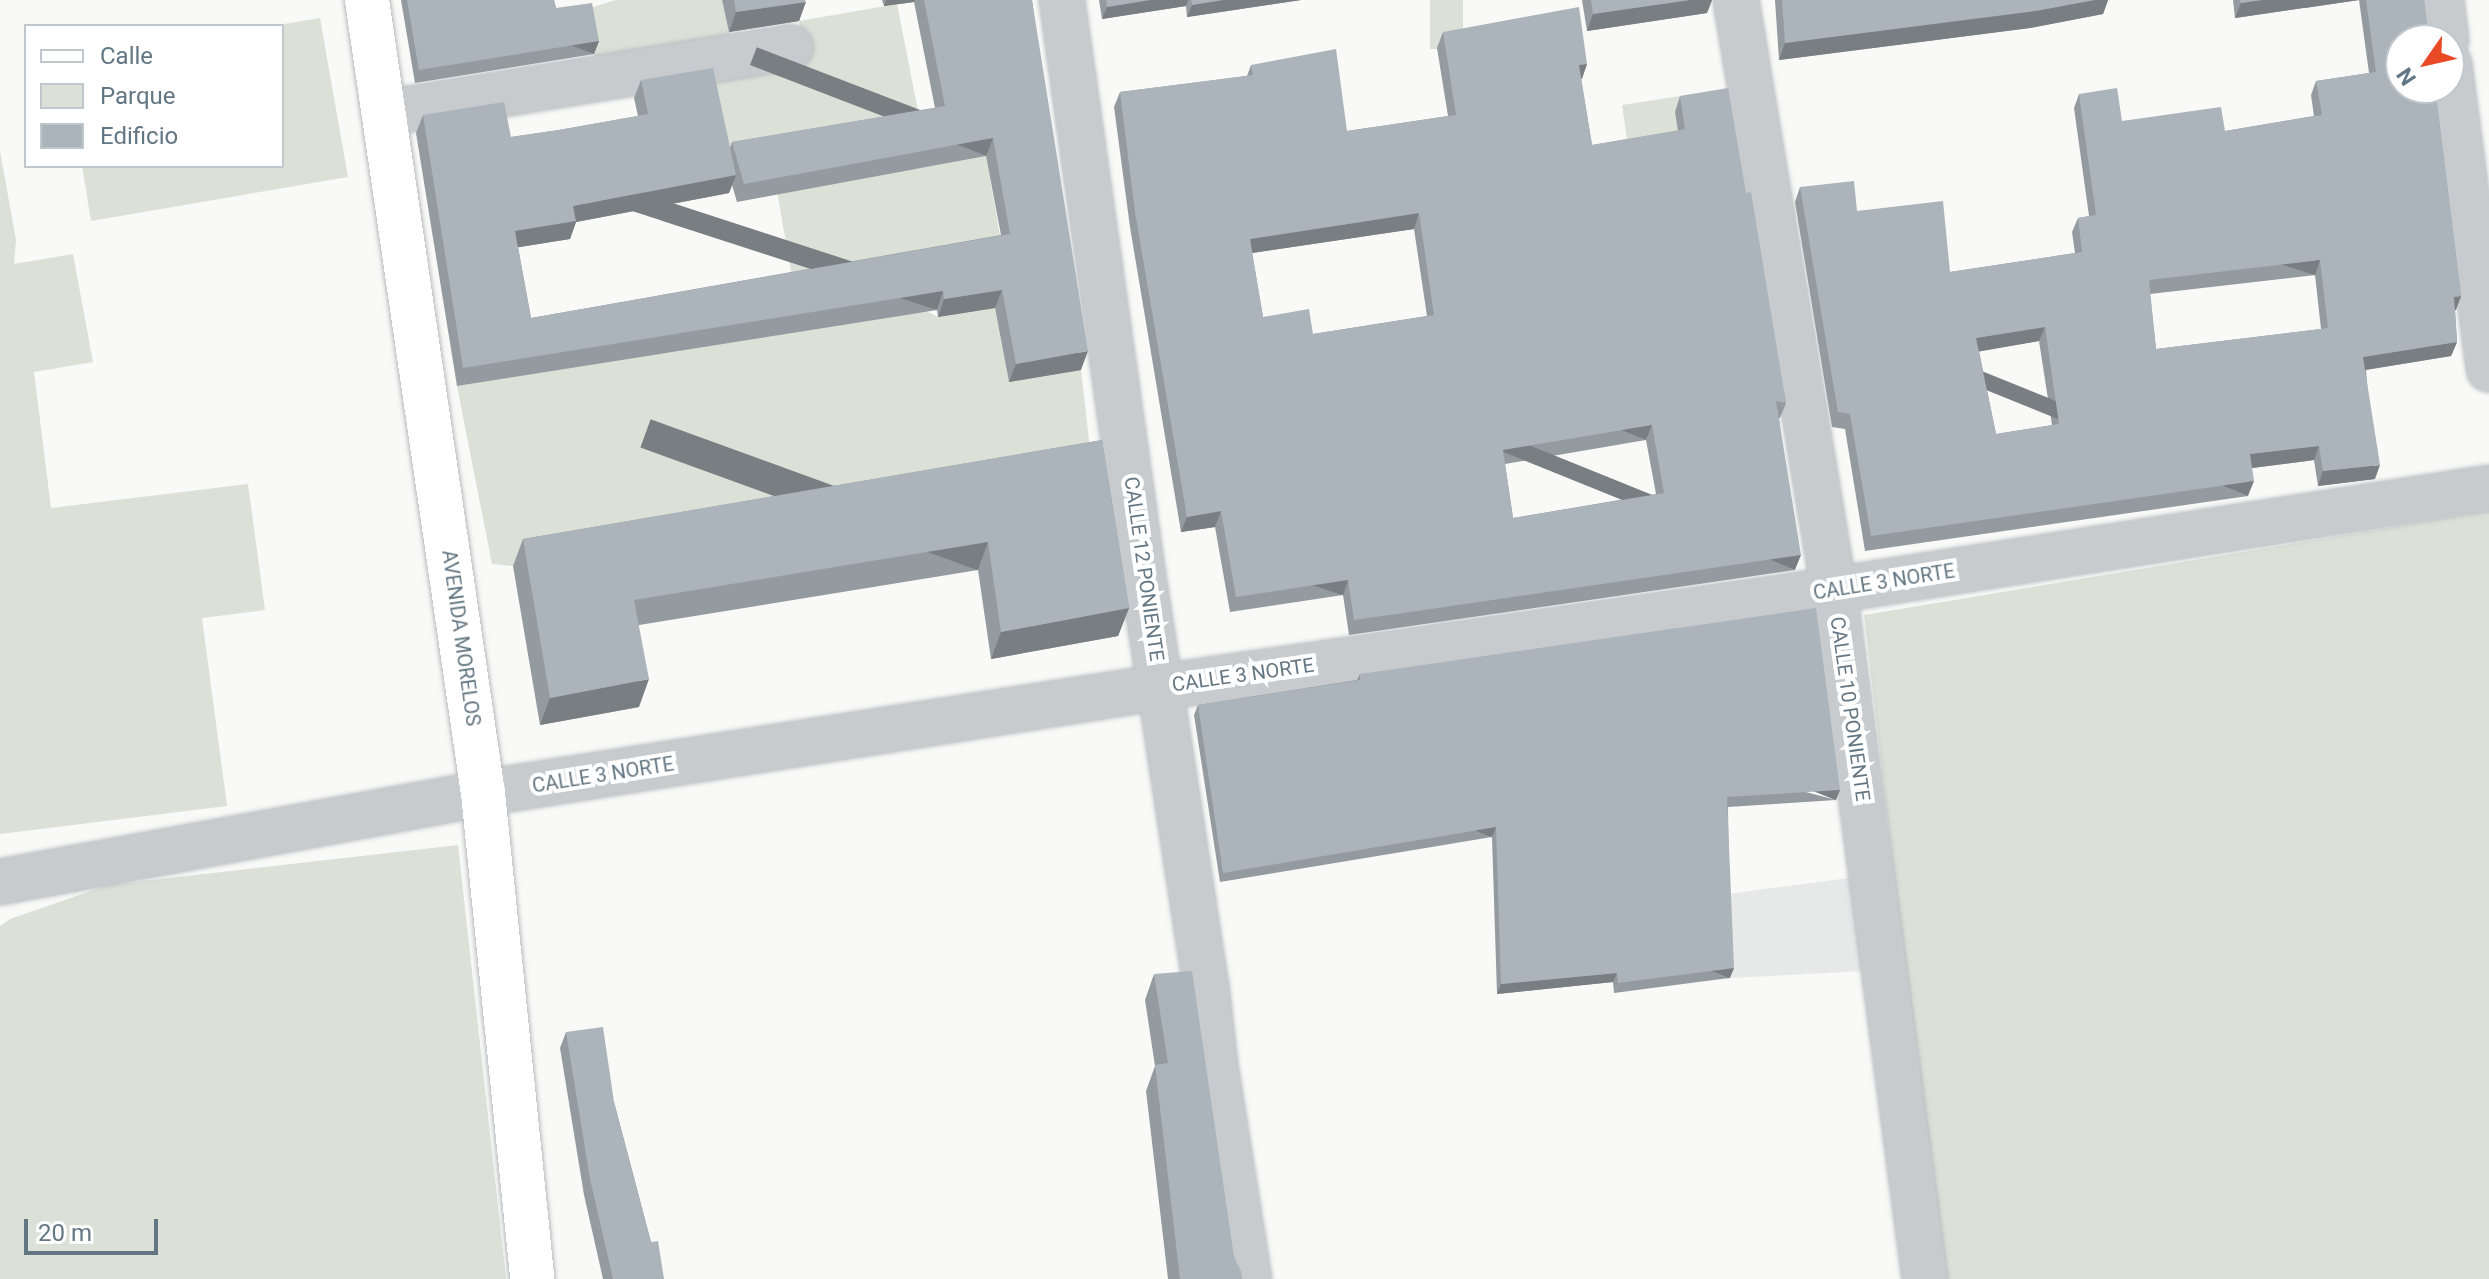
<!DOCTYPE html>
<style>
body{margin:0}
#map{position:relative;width:2489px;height:1279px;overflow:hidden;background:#f9f9f7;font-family:Roboto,sans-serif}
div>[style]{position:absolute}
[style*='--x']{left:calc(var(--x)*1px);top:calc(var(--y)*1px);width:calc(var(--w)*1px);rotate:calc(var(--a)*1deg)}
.built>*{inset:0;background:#e7e8e8}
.green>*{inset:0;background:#dbe1d7;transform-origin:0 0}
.roads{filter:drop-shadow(0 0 2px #b7bdc1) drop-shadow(0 0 2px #b7bdc1)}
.street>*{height:44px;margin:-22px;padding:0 22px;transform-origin:22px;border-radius:22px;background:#c7cbce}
.secondary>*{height:44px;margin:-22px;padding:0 22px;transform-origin:22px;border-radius:22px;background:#fff}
.wall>*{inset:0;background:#939ba0}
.shaded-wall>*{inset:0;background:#787e82;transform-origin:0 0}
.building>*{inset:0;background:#abb4ba}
span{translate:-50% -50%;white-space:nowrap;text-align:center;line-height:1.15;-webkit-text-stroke:8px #fff;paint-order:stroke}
.street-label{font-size:20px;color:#637683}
.legend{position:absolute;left:24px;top:24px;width:260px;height:144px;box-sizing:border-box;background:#fff;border:2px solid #c1c8cd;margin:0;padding:10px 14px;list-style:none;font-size:24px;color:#637683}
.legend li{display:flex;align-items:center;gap:16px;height:40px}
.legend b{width:40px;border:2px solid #c1c8cd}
.north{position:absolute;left:2385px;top:24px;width:80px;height:80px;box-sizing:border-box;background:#fff;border:2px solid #c1c8cd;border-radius:50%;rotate:236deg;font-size:22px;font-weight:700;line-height:32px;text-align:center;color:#637683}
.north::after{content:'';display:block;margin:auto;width:28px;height:36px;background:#ea4925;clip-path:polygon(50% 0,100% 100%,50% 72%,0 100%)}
.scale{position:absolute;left:24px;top:1219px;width:134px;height:36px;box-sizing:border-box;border:4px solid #637683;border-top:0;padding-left:10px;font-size:24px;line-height:28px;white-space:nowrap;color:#637683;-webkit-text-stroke:6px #fff;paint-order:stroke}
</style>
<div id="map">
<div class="built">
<i style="clip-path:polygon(1865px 876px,1885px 970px,1730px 978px,1727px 894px)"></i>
</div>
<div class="green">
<i style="clip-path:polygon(616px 0,722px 0,730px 34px,596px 63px,586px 9px)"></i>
<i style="left:1430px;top:0;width:33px;height:49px"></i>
<i style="clip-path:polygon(897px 4px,921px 126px,722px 161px,704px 76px,805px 55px,799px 21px)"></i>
<i style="clip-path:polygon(320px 18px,348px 177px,91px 221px,82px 166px,282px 166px,282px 26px,272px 26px)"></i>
<i style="clip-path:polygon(1719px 90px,1680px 145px,1629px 153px,1622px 105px)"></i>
<i style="clip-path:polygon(0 151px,16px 240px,14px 264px,73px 254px,93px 362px,34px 372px,51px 508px,248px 484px,265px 610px,202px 618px,227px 806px,0 834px)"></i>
<i style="left:986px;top:156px;width:90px;height:212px;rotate:80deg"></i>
<i style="clip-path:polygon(995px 308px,1009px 382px,1081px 370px,1092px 467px,513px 566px,492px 564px,457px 386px,924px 310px,938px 317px)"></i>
<i style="clip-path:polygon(2489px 511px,2489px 1279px,1941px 1279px,1864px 615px)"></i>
<i style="clip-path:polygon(458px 845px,506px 1279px,0 1279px,0 926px,10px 919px,108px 885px)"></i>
</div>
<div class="roads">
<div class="street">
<i style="--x:1062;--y:0;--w:575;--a:82"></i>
<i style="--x:1142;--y:569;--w:421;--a:81.3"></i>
<i style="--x:1206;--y:985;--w:81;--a:83.6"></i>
<i style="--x:1215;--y:1065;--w:217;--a:81"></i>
<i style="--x:1736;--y:0;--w:598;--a:80.57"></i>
<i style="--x:1834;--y:590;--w:695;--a:82.48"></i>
<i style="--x:2441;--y:0;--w:40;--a:82.9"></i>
<i style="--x:2449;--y:64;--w:308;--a:82.5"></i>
<i style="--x:385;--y:113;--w:411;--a:-9.2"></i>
<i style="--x:0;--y:882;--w:491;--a:-10.4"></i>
<i style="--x:483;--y:793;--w:686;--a:-8.89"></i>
<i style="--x:1161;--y:687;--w:680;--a:-8.2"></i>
<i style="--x:1834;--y:590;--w:663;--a:-8.85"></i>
</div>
<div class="secondary">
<i style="--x:367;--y:0;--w:801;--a:81.68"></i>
<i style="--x:483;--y:793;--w:488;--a:84.2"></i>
</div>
</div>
<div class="wall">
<i style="clip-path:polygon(401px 0,554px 0,556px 8px,599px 41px,594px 54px,415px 83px)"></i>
<i style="clip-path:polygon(722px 0,805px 0,799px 21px,729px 32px)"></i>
<i style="clip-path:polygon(evenodd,882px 0,1032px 0,1081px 370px,1009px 382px,995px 308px,938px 317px,937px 310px,457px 386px,416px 133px,423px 115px,511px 137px,559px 130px,638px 116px,634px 98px,641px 80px,730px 148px,732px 142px,935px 108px,914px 2px,884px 6px,882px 0,986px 156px,1001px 235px,531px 318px,518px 247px,570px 239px,576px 222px,729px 193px,732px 185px,737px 202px,986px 156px)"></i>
<i style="clip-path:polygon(1099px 0,1301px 0,1187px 17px,1186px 6px,1102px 19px)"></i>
<i style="clip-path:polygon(1582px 0,1712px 0,1707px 13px,1587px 31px)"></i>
<i style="clip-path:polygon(1775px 0,2108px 0,2103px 14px,2030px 28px,1779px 60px)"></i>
<i style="clip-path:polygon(evenodd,2233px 0,2424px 0,2461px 296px,2455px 310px,2457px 342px,2451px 356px,2366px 370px,2375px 479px,2318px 486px,2314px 460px,2252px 468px,2248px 496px,1865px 551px,1845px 429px,1832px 427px,1795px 202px,1800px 187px,1857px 211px,1950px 272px,2075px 253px,2072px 232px,2078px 218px,2089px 216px,2074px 108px,2079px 94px,2122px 121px,2225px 131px,2314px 116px,2311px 95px,2316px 81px,2369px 73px,2359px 0,2235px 18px,2233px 0,2315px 275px,2321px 329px,2156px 349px,2150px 294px,2315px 275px,2233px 0,2039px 341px,2052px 425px,1996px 434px,1979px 351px,2039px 341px)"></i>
<i style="clip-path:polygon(evenodd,1443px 32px,1587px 64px,1581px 79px,1592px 145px,1678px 131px,1675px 112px,1680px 96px,1746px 193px,1786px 403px,1780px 418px,1779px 418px,1795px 570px,1349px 635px,1343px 595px,1230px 612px,1215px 527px,1181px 532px,1130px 227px,1114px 107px,1120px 92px,1247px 76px,1251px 65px,1347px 131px,1448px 116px,1437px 48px,1443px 32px,1414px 229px,1427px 316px,1313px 334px,1263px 317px,1252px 253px,1414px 229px,1443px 32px,1646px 440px,1656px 494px,1513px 518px,1505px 464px,1646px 440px)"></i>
<i style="clip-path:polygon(1102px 440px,1129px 608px,1118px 636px,991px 659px,978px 570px,639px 625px,639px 707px,540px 725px,513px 566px,523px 539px)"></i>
<i style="clip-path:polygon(1360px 674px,1836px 800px,1728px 807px,1730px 978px,1614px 993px,1613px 982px,1497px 994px,1492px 837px,1220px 882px,1194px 715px,1198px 705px,1357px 680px)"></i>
<i style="clip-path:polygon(1154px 974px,1234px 1257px,1242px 1279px,1168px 1279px,1146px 1091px,1155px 1066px,1145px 1000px)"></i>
<i style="clip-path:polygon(566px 1032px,614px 1102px,651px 1242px,664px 1279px,603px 1279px,584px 1195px,560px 1048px)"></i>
</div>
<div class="shaded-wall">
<i style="clip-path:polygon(886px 0,915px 0,914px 2px,884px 6px)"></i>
<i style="clip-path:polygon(1150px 0,1188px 0,1186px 6px,1102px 19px,1107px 7px)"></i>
<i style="clip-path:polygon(1223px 0,1301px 0,1187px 17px,1192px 5px)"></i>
<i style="clip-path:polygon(1690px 0,1712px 0,1707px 13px,1587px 31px,1593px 14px)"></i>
<i style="clip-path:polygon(2095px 0,2108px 0,2103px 14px,2030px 28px,1779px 60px,1785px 43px)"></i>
<i style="clip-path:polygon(2262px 0,2359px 0,2235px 18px,2241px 3px)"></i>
<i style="clip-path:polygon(806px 2px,799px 21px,729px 32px,736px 12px)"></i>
<i style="left:599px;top:41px;width:14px;height:182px;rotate:111deg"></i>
<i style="clip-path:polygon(1587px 64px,1582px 79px,1573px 80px,1579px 65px)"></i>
<i style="left:993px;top:138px;width:19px;height:253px;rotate:111deg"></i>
<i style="clip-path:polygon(736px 175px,729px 193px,576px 222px,570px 239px,508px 249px,515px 231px,573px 206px)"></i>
<i style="clip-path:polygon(1419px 213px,1414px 229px,1245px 254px,1250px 239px)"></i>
<i style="left:2320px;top:260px;width:16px;height:172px;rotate:108deg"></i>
<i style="clip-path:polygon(1002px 290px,995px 308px,938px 317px,944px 299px)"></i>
<i style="left:943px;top:291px;width:20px;height:486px;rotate:108deg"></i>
<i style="clip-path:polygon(2461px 296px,2456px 310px,2449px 312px,2454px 297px)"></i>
<i style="clip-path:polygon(2045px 327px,2039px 341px,1971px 353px,1976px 338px)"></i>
<i style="clip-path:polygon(2457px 342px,2451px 356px,2358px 371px,2363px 357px)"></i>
<i style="clip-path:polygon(1088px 351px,1081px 370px,1009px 382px,1016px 364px)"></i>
<i style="left:1652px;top:425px;width:16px;height:151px;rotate:112deg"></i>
<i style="clip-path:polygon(2319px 446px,2314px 460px,2244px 469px,2250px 454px)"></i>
<i style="clip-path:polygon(2380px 465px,2375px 479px,2318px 486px,2323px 471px)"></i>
<i style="left:2254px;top:481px;width:16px;height:387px;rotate:112deg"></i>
<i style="clip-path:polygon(1221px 511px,1215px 527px,1181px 532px,1187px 517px)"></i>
<i style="left:988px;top:542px;width:30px;height:359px;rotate:110deg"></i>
<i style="left:1801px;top:555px;width:16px;height:452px;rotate:112deg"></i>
<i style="left:1348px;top:580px;width:16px;height:113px;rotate:108deg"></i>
<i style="clip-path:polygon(1129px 608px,1118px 636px,991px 659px,1001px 632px)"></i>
<i style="clip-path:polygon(649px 679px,639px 707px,540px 725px,550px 698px)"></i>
<i style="left:1840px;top:790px;width:11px;height:113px;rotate:112deg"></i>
<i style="left:1496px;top:827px;width:11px;height:277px;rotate:112deg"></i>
<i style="left:1734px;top:968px;width:11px;height:117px;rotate:112deg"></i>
<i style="clip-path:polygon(1617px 973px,1613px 982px,1497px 994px,1501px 984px)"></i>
</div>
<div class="building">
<i style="clip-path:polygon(407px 0,554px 0,556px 8px,592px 3px,599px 41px,419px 70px)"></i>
<i style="clip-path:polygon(734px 0,805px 0,806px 2px,736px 12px)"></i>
<i style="clip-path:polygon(924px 0,1032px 0,1088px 351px,1016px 364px,1002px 290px,944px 299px,943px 291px,463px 368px,423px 115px,504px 102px,511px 137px,559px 130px,648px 114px,641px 80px,713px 68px,736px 175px,573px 206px,576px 221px,515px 231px,531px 318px,1010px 234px,993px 138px,744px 184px,732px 142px,945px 106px)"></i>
<i style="clip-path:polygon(1106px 0,1150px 0,1107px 7px)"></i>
<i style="clip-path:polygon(1191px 0,1223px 0,1192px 5px)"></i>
<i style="clip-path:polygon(1591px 0,1690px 0,1593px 14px)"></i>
<i style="clip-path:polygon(1782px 0,2095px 0,2036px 11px,1785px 43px)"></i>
<i style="clip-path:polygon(2240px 0,2262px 0,2241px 3px)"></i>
<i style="clip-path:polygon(evenodd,2366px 0,2424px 0,2429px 40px,2401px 40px,2401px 88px,2435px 88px,2461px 296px,2454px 297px,2457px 342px,2363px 357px,2380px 465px,2323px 471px,2319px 446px,2250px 454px,2254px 481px,1871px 536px,1850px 414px,1838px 412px,1800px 187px,1854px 181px,1857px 211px,1943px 201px,1950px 272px,2082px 252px,2078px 218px,2096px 215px,2079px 94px,2117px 88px,2122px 121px,2221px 107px,2225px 131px,2322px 115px,2316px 81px,2376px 72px,2366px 0,2320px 260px,2328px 328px,2156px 349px,2149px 280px,2320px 260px,2366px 0,2045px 327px,2059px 424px,1996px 434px,1976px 338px,2045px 327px)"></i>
<i style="clip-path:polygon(evenodd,1579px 7px,1587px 64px,1579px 65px,1592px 145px,1685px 129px,1680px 96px,1728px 88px,1746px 193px,1751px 192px,1786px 403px,1776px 401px,1801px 555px,1354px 620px,1348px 580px,1236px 597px,1221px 511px,1187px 517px,1135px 212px,1120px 92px,1253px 75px,1251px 65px,1336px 49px,1347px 131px,1456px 115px,1443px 32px,1579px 7px,1419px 213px,1434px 315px,1313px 334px,1309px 309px,1263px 317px,1250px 239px,1419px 213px,1579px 7px,1652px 425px,1664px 493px,1513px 518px,1503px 450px,1652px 425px)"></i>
<i style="clip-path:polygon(1102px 440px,1129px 608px,1001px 632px,988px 542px,634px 600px,649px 679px,550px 698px,523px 539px)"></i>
<i style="clip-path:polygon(1816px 608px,1840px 790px,1727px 797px,1734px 968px,1618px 983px,1617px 973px,1501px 984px,1496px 827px,1223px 873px,1198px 705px,1360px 680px,1360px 674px)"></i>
<i style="clip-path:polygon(1192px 971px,1234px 1257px,1241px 1271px,1242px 1279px,1180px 1279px,1155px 1065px,1168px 1063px,1154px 974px)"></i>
<i style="clip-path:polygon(603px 1027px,614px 1102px,651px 1242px,658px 1241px,664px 1279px,613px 1279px,590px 1179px,566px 1032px)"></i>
</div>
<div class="street-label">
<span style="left:1144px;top:569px;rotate:82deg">CALLE 12 PONIENTE</span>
<span style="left:1884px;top:582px;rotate:-9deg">CALLE 3 NORTE</span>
<span style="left:461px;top:638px;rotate:82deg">AVENIDA MORELOS</span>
<span style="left:1243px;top:675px;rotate:-8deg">CALLE 3 NORTE</span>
<span style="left:1850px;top:709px;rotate:82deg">CALLE 10 PONIENTE</span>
<span style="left:603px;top:775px;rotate:-9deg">CALLE 3 NORTE</span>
</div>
<ul class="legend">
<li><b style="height:10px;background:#fff"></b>Calle</li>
<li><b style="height:22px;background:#dbe1d7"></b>Parque</li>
<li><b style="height:22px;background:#abb4ba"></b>Edificio</li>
</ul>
<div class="north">N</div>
<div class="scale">20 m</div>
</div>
